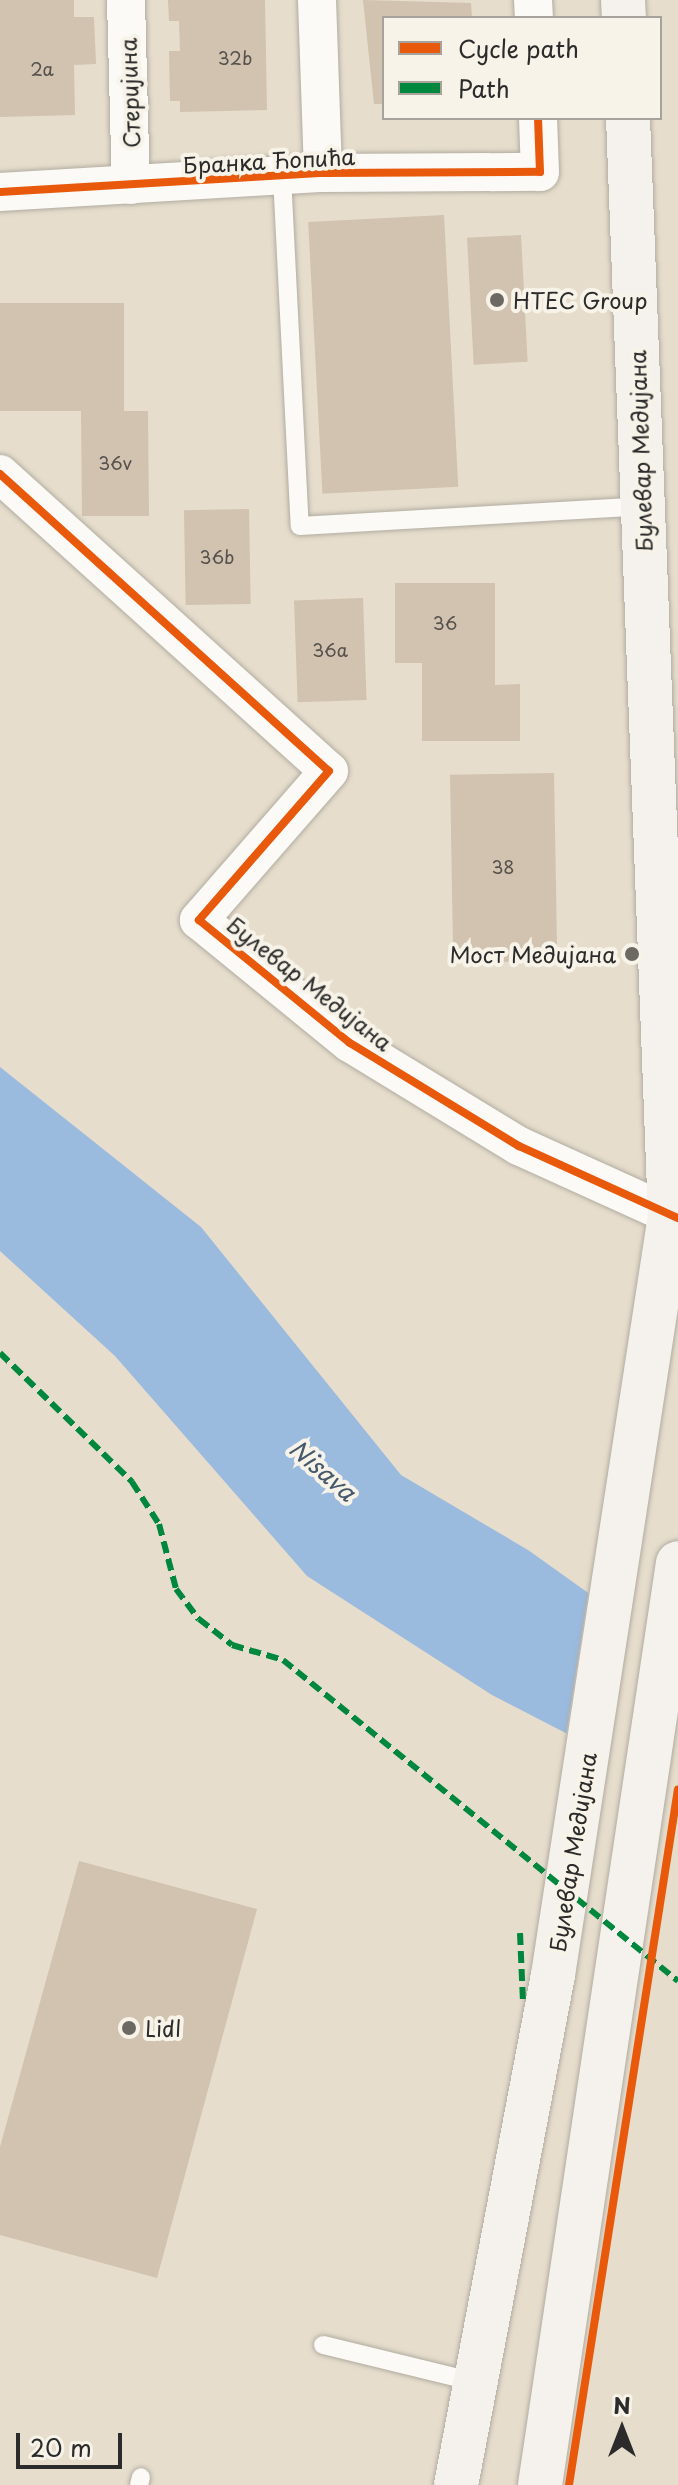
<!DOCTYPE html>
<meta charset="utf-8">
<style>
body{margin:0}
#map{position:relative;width:678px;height:2485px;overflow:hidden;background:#e6ddcc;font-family:"Playpen Sans",sans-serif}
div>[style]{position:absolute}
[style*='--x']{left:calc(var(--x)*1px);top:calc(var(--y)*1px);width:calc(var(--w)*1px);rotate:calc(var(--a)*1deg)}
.water>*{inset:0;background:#9abade}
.pier>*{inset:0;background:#e6ddcc}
.building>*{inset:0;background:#d2c2b0;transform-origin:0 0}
.roads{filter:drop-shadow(0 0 2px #b1aca1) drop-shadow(0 0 2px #b1aca1)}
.lane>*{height:18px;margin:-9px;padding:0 9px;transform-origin:9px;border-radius:9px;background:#fbfaf7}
.street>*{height:38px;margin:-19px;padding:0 19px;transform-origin:19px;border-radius:19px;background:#fbfaf7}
.secondary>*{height:44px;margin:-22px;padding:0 22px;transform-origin:22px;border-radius:22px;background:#f5f1ec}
.quiet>*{height:6px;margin-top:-3px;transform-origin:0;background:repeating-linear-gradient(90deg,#00873e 0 12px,transparent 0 18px)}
.cycleway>*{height:8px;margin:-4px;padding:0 4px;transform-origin:4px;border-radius:4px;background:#e8590c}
.dots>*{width:22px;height:22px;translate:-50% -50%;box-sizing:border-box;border:4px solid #f7f3e8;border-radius:50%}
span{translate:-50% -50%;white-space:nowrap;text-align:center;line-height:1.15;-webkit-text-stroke:8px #f7f3e8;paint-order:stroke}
.number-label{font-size:18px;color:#55514c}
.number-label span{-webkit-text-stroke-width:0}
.street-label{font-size:22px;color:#2b2b2b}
.poi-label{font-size:22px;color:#2b2b2b}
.left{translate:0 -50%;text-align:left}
.right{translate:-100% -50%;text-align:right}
.water-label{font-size:24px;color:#46586c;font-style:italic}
.legend{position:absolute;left:382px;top:16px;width:280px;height:104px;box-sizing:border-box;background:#f7f3e8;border:2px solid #a5a39c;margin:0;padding:10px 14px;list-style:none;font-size:24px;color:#2b2b2b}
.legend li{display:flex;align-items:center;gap:16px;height:40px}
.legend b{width:40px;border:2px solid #a5a39c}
.north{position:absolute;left:582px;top:2389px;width:80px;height:80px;-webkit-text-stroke:6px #f7f3e8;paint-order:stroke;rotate:0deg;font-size:22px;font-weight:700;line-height:32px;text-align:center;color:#2b2b2b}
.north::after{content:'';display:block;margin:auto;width:28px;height:36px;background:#2b2b2b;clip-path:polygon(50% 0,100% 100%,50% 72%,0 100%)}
.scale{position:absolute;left:16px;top:2433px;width:106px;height:36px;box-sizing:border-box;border:4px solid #2b2b2b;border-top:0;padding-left:10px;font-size:24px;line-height:28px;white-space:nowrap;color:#2b2b2b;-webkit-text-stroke:6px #f7f3e8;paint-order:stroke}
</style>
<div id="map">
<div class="water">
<i style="clip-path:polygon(0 1067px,201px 1227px,401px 1475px,528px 1550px,678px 1657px,678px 1791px,492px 1695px,307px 1576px,115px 1356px,0 1251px)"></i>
</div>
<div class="pier">
<i style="clip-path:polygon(589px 1589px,678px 1652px,678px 1795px,566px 1737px)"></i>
</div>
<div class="building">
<i style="clip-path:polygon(0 0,74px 0,74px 17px,94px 17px,96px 64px,74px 65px,75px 115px,0 117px)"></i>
<i style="clip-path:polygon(168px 0,265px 0,267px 110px,180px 112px,180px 101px,170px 101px,169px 51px,180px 51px,179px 21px,169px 21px)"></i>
<i style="clip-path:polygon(363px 0,471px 3px,472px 18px,384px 18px,384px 104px,374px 104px)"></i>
<i style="left:444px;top:215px;width:272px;height:136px;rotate:87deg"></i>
<i style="left:521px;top:235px;width:127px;height:54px;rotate:87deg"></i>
<i style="clip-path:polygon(0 303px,124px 303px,124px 411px,148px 411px,149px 516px,82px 516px,81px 411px,0 411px)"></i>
<i style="left:249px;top:509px;width:95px;height:65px;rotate:89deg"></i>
<i style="clip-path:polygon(395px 583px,495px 583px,495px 685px,520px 684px,520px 741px,422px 741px,422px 663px,395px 663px)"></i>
<i style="left:363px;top:598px;width:102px;height:69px;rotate:88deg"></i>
<i style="left:554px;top:773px;width:188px;height:104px;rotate:89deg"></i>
<i style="clip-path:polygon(79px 1861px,257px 1909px,157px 2278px,0 2235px,0 2147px)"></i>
</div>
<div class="roads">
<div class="lane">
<i style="--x:282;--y:176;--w:350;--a:87.1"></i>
<i style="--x:300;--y:526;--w:343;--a:-3.3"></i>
<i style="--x:323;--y:2345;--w:156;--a:13.7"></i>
<i style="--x:139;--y:2485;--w:8;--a:-76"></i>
</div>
<div class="street">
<i style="--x:126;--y:0;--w:185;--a:88.5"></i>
<i style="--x:317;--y:0;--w:173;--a:88"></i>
<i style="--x:533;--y:0;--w:18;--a:87"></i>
<i style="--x:0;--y:192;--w:324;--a:-3.4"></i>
<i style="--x:323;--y:173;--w:217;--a:-0.3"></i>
<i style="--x:540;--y:172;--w:54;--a:-92.1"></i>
<i style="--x:0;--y:474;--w:443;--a:42.1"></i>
<i style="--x:329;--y:771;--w:198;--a:131.1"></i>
<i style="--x:199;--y:920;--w:195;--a:39.2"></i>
<i style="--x:350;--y:1043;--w:198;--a:31.4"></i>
<i style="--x:519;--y:1146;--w:175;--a:24.4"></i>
</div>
<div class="secondary">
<i style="--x:623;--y:0;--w:18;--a:87"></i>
<i style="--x:456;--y:2485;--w:519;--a:-79.23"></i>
<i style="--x:553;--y:1975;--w:768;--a:-81.24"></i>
<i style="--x:670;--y:1216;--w:1099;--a:-92.19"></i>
<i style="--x:540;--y:2485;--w:932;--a:-81.49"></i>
</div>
</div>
<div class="quiet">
<i style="--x:0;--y:1353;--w:185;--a:44.3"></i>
<i style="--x:132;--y:1482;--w:50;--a:57.3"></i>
<i style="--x:159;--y:1524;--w:67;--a:75.3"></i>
<i style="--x:176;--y:1589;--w:38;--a:53"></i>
<i style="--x:199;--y:1619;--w:42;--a:38.2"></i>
<i style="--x:232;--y:1645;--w:53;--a:16.4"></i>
<i style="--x:283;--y:1660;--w:509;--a:39.1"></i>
<i style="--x:520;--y:1933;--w:68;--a:87.5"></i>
</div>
<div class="cycleway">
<i style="--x:0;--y:192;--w:324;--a:-3.4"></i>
<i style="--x:323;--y:173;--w:217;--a:-0.3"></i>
<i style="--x:540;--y:172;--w:54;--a:-92.1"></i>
<i style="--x:0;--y:474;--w:443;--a:42.1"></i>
<i style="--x:329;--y:771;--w:198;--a:131.1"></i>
<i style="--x:199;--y:920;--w:195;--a:39.2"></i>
<i style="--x:350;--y:1043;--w:198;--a:31.4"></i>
<i style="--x:519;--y:1146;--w:175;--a:24.4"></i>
<i style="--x:569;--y:2485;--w:704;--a:-81.1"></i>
</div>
<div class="dots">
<i style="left:497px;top:300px;background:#6c6963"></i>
<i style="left:632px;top:954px;background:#6c6963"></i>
<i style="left:129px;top:2028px;background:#6c6963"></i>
</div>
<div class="number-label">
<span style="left:235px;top:58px">32b</span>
<span style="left:42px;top:69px">2a</span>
<span style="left:115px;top:463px">36v</span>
<span style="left:217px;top:557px">36b</span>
<span style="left:445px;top:623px">36</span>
<span style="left:330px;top:650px">36a</span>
<span style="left:503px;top:867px">38</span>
</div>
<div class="street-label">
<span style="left:129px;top:93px;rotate:-92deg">Стеријина</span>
<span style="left:269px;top:160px;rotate:-3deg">Бранка Ћопића</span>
<span style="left:640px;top:451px;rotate:-92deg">Булевар Медијана</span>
<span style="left:310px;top:983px;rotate:38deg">Булевар Медијана</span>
<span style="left:572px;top:1852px;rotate:-81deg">Булевар Медијана</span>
</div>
<div class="poi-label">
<span class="left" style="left:513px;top:300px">HTEC Group</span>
<span class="right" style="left:616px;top:954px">Мост Медијана</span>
<span class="left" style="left:145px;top:2028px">Lidl</span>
</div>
<div class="water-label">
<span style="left:323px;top:1470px;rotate:41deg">Nisava</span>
</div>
<ul class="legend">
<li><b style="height:10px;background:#e8590c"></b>Cycle path</li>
<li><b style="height:10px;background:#00873e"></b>Path</li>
</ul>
<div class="north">N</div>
<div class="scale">20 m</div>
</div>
